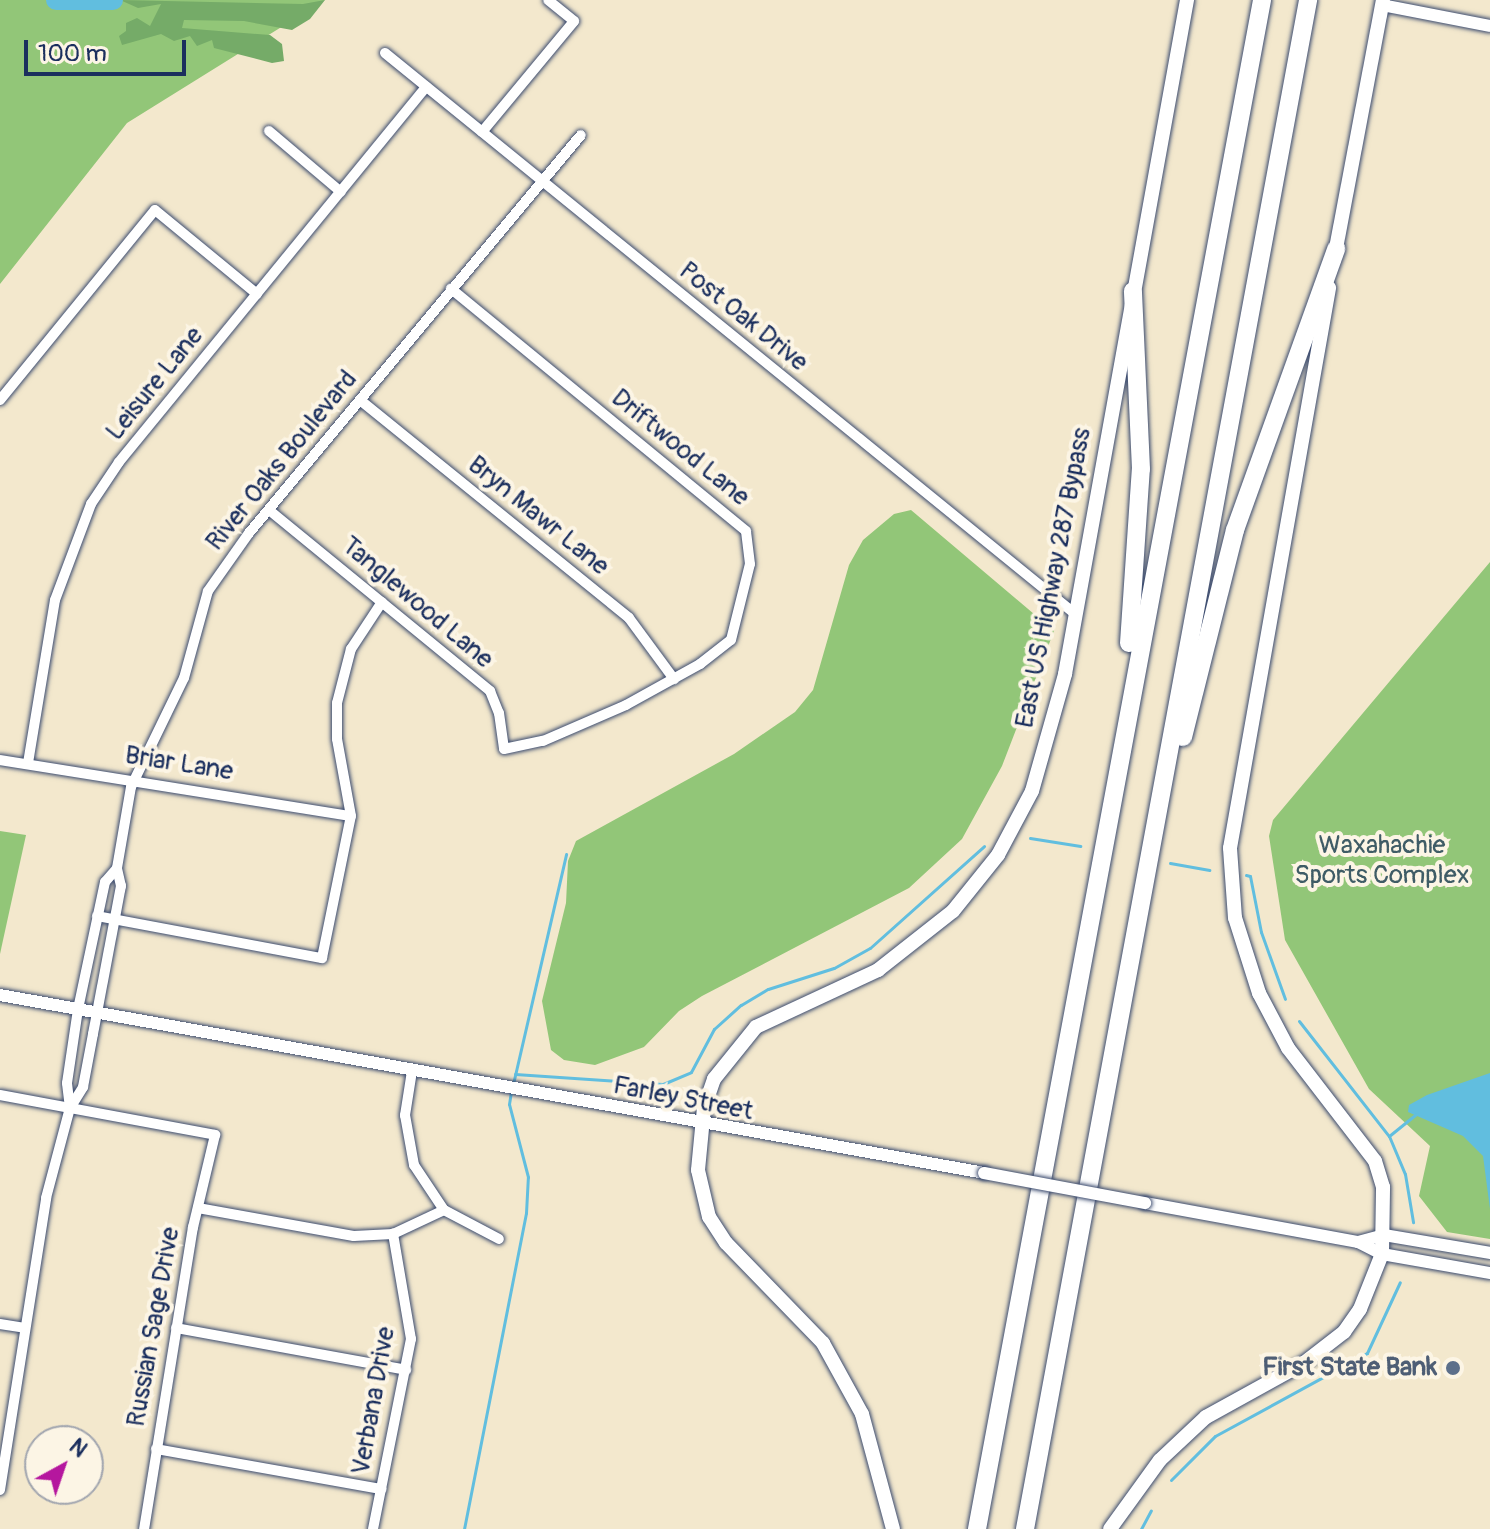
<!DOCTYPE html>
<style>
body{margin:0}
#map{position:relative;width:1490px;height:1529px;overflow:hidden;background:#f3e8cd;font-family:Pangolin,sans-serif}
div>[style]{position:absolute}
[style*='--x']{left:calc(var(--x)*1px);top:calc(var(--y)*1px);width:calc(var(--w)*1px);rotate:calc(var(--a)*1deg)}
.green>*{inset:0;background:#92c678}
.forest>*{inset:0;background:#75ab68}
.water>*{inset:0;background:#61bedf}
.stream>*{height:3px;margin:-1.5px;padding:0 1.5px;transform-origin:1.5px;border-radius:1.5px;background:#61bedf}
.river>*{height:20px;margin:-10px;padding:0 10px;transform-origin:10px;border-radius:10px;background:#61bedf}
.roads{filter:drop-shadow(0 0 2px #3b4b6f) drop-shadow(0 0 2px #3b4b6f)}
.minor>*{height:10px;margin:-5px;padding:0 5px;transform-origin:5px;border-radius:5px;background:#fff}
.tertiary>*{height:12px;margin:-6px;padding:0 6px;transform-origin:6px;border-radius:6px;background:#fff}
.secondary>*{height:14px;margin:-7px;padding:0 7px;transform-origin:7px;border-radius:7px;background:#fff}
.motorway>*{height:18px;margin:-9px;padding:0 9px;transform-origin:9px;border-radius:9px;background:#fff}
.bridges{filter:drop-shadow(0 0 2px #3b4b6f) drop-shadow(0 0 2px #3b4b6f)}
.tertiary-bridge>*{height:12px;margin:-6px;padding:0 6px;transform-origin:6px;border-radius:6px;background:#fff}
.dots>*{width:22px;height:22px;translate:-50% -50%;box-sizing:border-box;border:4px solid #fcf5e5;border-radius:50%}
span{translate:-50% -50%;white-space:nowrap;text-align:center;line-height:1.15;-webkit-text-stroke:8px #fcf5e5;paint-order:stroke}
.street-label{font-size:26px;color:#1b2f5e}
.park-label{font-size:26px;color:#3f5c66}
.service-label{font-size:26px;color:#4e5e75;font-weight:700}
.right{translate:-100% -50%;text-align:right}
.north{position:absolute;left:24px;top:1425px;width:80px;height:80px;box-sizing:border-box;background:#fcf5e5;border:2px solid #a2a6af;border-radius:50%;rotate:40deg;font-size:22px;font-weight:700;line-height:32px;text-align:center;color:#1b2f5e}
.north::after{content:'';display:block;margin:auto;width:28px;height:36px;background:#b5179e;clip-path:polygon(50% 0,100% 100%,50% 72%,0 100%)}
.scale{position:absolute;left:24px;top:40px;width:162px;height:36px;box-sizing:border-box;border:4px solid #1b2f5e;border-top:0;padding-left:10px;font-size:24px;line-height:28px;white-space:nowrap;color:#1b2f5e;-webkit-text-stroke:6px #fcf5e5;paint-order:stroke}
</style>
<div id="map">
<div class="green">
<i style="clip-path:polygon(0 0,46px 0,62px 10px,124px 0,325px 0,127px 123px,0 284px)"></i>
<i style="clip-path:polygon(911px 510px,1054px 631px,1002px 766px,962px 839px,909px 888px,702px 996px,679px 1011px,644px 1047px,595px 1065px,564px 1060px,551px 1050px,542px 1001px,566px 903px,568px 861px,576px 841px,734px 754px,795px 712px,813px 690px,849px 565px,863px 540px,894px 514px)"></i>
<i style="clip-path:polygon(1490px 562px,1490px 1239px,1447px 1232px,1419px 1196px,1430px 1146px,1369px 1089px,1285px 940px,1269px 836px,1273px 820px)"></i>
<i style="clip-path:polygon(0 831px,26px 835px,0 954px)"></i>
</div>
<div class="forest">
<i style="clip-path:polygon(120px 0,303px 4px,325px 0,310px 19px,292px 30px,244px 21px,184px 20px,182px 28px,270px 35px,282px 44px,284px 61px,272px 63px,214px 48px,212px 40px,197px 46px,190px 36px,174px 41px,161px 34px,122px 45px,119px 36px,126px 31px,126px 23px,137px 18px,150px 26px,161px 4px,138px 8px)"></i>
</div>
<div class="water">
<i style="clip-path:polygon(1490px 1073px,1490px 1209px,1483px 1156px,1463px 1136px,1408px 1112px,1409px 1105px,1427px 1095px)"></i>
</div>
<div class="stream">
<i style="--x:1030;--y:838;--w:51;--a:9.1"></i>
<i style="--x:1170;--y:863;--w:40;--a:10"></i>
<i style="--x:1246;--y:875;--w:4;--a:14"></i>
<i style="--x:1250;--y:876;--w:57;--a:78.9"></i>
<i style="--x:1261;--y:932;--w:71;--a:70.3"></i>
<i style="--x:1299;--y:1021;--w:146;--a:52"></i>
<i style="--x:1389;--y:1136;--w:41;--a:67.2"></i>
<i style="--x:1405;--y:1174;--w:49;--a:80.5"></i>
<i style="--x:515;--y:1074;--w:148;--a:3.9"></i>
<i style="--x:663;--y:1084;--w:30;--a:-23"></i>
<i style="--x:691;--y:1072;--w:49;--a:-61.9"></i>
<i style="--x:714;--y:1029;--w:36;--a:-42"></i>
<i style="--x:741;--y:1005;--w:31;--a:-31"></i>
<i style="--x:768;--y:989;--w:69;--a:-17.7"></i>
<i style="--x:834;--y:968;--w:41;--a:-29.1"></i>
<i style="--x:870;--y:948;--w:153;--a:-41.8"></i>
<i style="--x:513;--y:1084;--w:236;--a:-77"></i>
<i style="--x:1389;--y:1136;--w:35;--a:-39"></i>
<i style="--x:1171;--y:1480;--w:62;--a:-45"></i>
<i style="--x:1215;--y:1436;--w:173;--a:-28.6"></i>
<i style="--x:1367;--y:1353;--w:78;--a:-65.1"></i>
<i style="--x:464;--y:1529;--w:322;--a:-78.9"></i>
<i style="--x:526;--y:1213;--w:36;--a:-87"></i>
<i style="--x:528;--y:1177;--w:75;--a:-104.6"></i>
<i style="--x:509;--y:1104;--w:13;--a:-81"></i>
<i style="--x:1141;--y:1529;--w:21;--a:-62"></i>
</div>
<div class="river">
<i style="--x:56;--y:0;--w:57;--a:0"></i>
</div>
<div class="roads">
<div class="minor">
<i style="--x:385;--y:53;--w:888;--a:39.1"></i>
<i style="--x:269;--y:131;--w:94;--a:40.3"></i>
<i style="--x:482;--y:132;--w:144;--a:-50.3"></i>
<i style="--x:574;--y:21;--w:33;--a:-141"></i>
<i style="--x:0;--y:400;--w:245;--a:-50.8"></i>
<i style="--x:155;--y:210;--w:132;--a:39.5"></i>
<i style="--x:360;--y:400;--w:346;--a:39"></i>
<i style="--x:629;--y:618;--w:76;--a:53.6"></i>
<i style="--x:269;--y:510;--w:286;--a:39.3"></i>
<i style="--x:490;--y:691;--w:24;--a:68"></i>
<i style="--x:499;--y:713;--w:36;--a:82"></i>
<i style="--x:504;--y:749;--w:40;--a:-12"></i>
<i style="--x:543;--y:741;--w:90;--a:-23.4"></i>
<i style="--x:626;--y:705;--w:85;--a:-29"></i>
<i style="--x:700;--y:664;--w:39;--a:-38"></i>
<i style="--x:731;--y:640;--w:78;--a:-76"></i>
<i style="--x:750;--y:564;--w:33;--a:-97"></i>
<i style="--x:746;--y:531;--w:382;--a:-140.6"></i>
<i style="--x:0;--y:760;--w:355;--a:9.1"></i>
<i style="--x:28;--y:763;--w:165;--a:-80.6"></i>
<i style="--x:55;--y:600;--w:103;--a:-69.4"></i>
<i style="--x:91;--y:504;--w:50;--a:-56.3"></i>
<i style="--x:119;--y:462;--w:485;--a:-50.7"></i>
<i style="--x:97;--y:916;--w:229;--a:10.6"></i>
<i style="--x:322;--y:958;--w:145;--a:-78.5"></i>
<i style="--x:351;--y:816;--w:78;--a:-100.3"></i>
<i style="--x:337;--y:739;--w:36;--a:-90"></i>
<i style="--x:337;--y:703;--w:56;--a:-75.5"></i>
<i style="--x:351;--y:649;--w:56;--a:-56.6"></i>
<i style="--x:412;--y:1071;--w:45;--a:99"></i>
<i style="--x:405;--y:1115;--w:51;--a:79.8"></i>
<i style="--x:414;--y:1165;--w:54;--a:56.3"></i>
<i style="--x:444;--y:1210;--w:62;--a:27.8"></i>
<i style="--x:0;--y:1095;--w:219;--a:10.5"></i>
<i style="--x:215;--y:1135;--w:95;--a:103.4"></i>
<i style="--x:193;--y:1227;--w:306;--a:99.2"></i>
<i style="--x:70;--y:1108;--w:25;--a:-58"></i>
<i style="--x:83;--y:1087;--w:54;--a:-79.3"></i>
<i style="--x:93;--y:1034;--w:151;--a:-79.3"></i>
<i style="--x:121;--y:886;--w:18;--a:-103"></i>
<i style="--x:117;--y:868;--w:82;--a:-80.2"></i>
<i style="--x:131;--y:787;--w:121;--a:-64.1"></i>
<i style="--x:184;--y:678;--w:90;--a:-74.6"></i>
<i style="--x:208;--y:591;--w:71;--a:-54.7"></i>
<i style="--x:249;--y:533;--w:518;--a:-50.17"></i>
<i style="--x:198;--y:1208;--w:158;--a:10.2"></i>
<i style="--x:354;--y:1236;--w:39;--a:-3"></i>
<i style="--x:393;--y:1234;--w:56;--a:-25.2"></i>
<i style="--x:0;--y:1324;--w:25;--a:9"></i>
<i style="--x:176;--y:1328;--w:234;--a:10.3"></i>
<i style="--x:156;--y:1449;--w:229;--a:10.1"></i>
<i style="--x:0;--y:1490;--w:296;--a:-81"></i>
<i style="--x:46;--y:1198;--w:93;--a:-75.1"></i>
<i style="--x:70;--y:1108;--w:25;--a:-97"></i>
<i style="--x:67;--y:1083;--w:75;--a:-81.5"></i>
<i style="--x:78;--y:1009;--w:130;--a:-78"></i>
<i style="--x:105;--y:882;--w:18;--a:-49"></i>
<i style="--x:373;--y:1529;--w:194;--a:-78.7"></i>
<i style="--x:411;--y:1339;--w:107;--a:-99.7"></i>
</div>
<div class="tertiary">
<i style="--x:1382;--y:5;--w:110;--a:11"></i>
<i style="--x:0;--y:995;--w:1000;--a:10.25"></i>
<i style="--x:1145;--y:1203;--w:217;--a:10.4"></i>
<i style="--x:1358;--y:1242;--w:27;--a:27"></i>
<i style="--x:1382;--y:1254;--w:110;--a:10"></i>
<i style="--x:1358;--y:1242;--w:27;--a:-15"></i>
<i style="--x:1384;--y:1235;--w:108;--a:9.6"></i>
</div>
<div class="secondary">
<i style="--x:1334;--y:259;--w:264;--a:-79.3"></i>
<i style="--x:893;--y:1529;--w:119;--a:-105.1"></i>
<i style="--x:862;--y:1414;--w:81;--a:-118.8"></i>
<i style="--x:823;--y:1343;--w:139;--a:-134.1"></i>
<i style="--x:726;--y:1243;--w:31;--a:-123"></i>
<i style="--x:709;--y:1217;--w:48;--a:-103.2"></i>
<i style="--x:698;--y:1170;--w:62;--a:-84.5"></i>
<i style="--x:704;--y:1108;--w:31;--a:-71"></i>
<i style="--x:714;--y:1079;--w:67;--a:-51.1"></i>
<i style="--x:756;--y:1027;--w:135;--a:-25"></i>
<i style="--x:878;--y:970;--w:95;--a:-38.2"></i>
<i style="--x:953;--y:911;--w:72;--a:-51.2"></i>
<i style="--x:998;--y:855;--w:72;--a:-62"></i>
<i style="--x:1032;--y:791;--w:122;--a:-74.2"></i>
<i style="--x:1065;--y:674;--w:685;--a:-79.74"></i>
<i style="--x:1110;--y:1529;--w:85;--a:-54.1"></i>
<i style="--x:1160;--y:1460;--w:63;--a:-43.1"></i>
<i style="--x:1206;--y:1417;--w:112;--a:-28.9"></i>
<i style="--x:1304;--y:1363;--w:51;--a:-37.8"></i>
<i style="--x:1344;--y:1332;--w:28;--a:-55"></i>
<i style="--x:1360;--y:1309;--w:59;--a:-68.2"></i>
<i style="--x:1382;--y:1254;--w:67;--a:-89.1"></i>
<i style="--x:1383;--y:1187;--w:27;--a:-107"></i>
<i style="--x:1375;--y:1161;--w:143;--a:-127.6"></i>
<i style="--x:1288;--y:1048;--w:62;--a:-117.8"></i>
<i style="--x:1259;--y:993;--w:79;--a:-107.7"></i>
<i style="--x:1235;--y:918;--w:70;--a:-94.1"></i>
<i style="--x:1230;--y:848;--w:569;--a:-79.97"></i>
</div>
<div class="motorway">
<i style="--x:1129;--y:643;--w:174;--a:-86.1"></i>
<i style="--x:1141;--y:469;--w:178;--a:-92.6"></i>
<i style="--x:1183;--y:737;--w:213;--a:-75.9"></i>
<i style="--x:1235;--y:530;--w:299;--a:-70.2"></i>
<i style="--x:977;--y:1529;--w:1555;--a:-79.44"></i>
<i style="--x:1025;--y:1529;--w:1555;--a:-79.51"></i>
</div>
</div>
<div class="bridges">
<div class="tertiary-bridge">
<i style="--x:984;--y:1173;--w:164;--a:10.6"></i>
</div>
</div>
<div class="dots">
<i style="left:1453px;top:1368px;background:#5c6f8a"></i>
</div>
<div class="street-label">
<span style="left:743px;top:317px;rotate:39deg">Post Oak Drive</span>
<span style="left:155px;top:384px;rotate:-51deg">Leisure Lane</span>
<span style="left:680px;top:448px;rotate:39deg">Driftwood Lane</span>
<span style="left:282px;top:461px;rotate:-51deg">River Oaks Boulevard</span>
<span style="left:538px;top:516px;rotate:39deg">Bryn Mawr Lane</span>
<span style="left:1054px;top:578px;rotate:-79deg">East US Highway 287 Bypass</span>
<span style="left:417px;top:603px;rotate:40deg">Tanglewood Lane</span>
<span style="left:179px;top:764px;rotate:9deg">Briar Lane</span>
<span style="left:683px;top:1099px;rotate:11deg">Farley Street</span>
<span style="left:154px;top:1327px;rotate:-80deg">Russian Sage Drive</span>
<span style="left:374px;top:1401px;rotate:-80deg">Verbana Drive</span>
</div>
<div class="park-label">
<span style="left:1382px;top:861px">Waxahachie<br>Sports Complex</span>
</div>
<div class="service-label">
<span class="right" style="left:1437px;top:1368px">First State Bank</span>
</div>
<div class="north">N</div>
<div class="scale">100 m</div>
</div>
